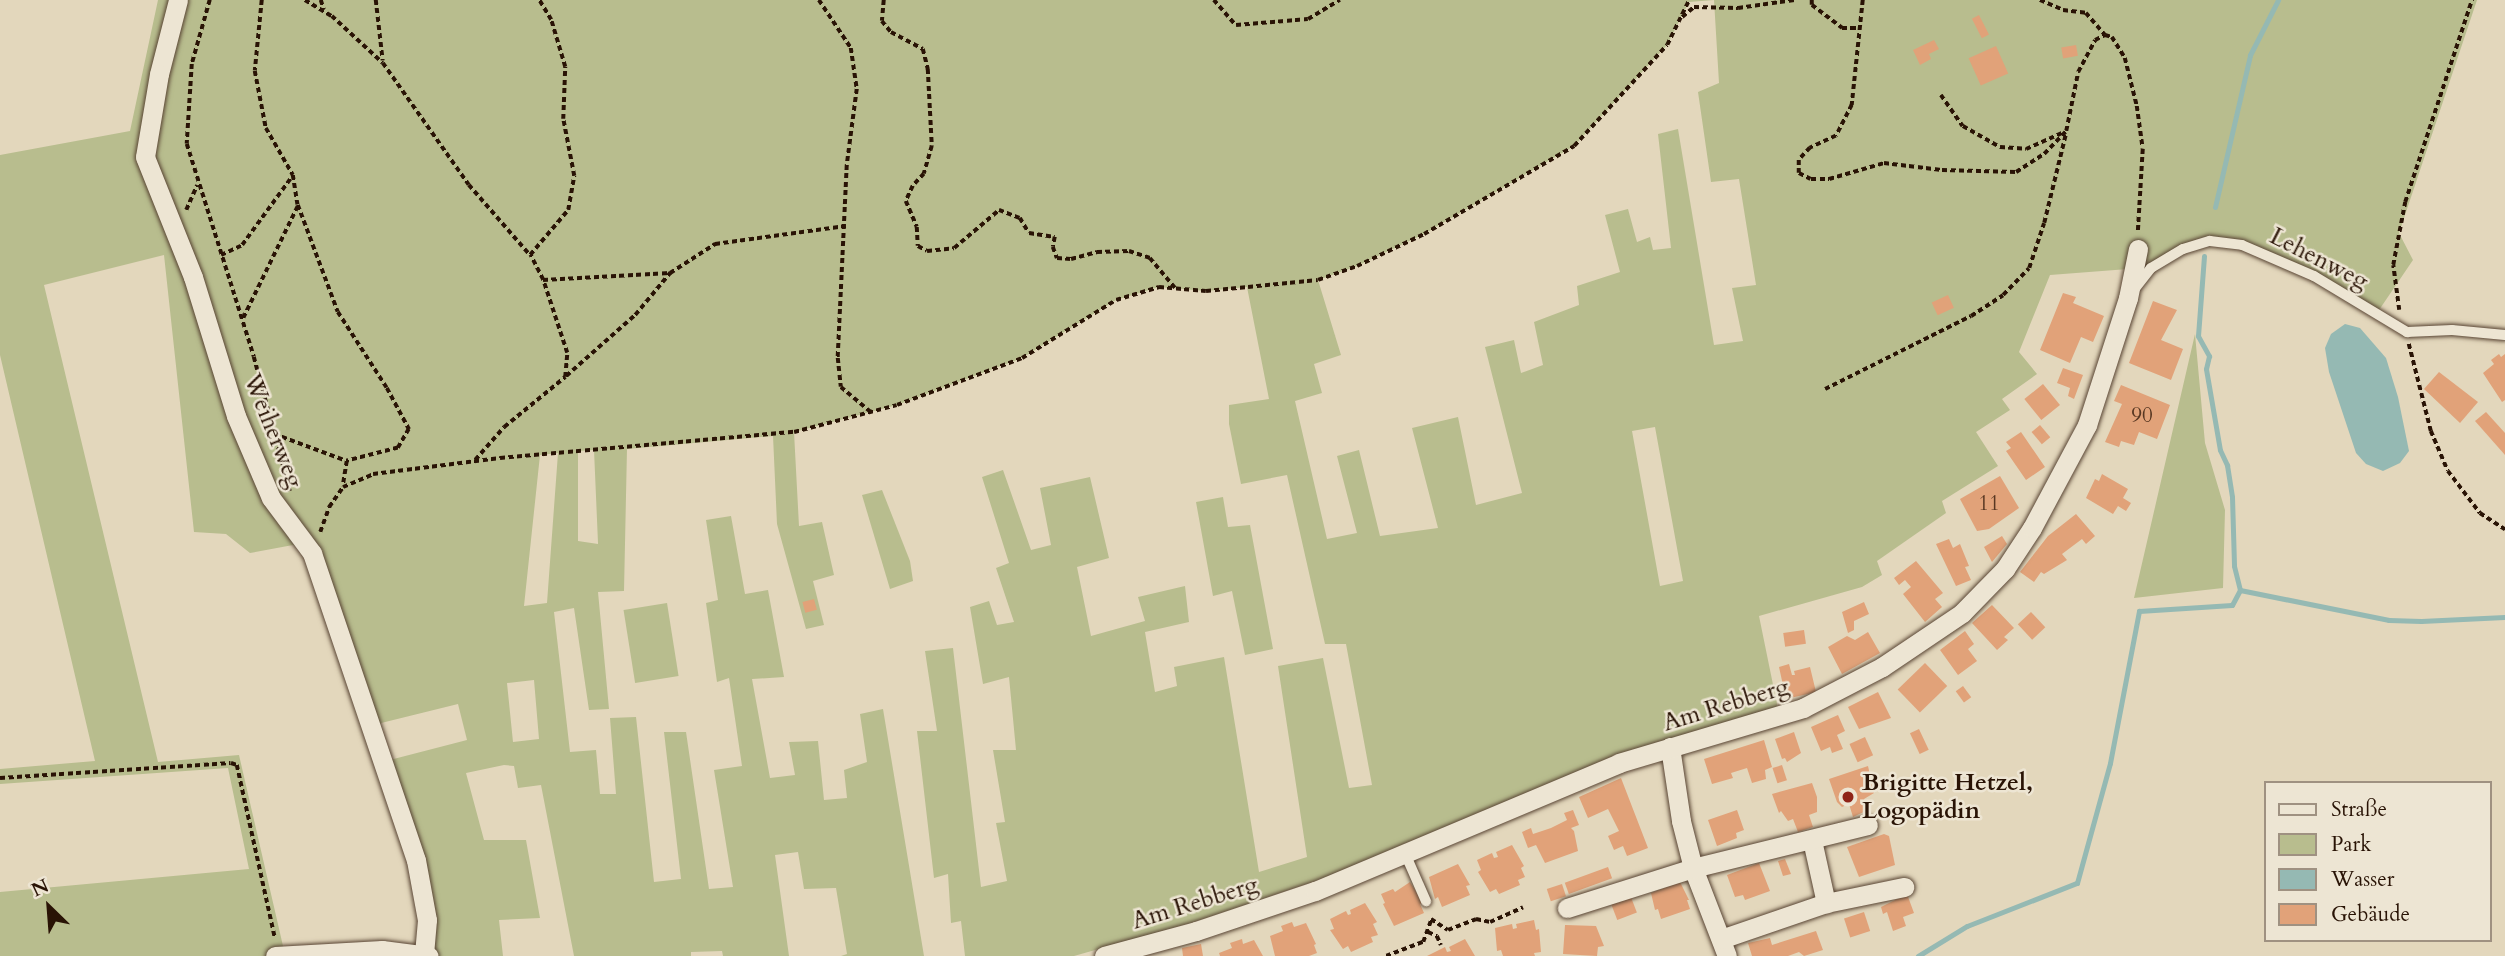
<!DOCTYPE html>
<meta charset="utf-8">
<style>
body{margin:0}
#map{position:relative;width:2505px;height:956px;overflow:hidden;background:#e3d7bc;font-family:Cardo,serif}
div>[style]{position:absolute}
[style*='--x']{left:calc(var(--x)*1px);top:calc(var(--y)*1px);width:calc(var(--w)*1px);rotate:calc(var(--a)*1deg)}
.green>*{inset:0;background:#b8bd8e;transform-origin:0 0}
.water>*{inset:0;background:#95b9b3}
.stream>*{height:5px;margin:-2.5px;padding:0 2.5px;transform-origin:2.5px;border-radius:2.5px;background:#95b9b3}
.building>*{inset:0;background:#e1a279;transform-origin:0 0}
.path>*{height:3.5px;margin-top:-1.75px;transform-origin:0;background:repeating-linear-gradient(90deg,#291305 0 5px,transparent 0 8.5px)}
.roads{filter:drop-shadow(0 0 2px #584433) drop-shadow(0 0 2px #584433)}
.service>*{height:10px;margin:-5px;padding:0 5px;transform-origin:5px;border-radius:5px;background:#ede5d3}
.minor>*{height:19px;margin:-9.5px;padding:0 9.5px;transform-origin:9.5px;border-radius:9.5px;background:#ede5d3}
.dots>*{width:19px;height:19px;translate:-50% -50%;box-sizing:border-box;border:4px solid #ede5d3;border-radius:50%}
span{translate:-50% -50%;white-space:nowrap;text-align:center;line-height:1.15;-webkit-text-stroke:5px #ede5d3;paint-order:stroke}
.number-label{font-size:21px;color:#573722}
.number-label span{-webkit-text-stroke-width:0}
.street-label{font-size:24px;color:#291305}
.poi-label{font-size:24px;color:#291305;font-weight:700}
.left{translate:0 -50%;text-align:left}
.legend{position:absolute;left:2264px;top:781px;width:228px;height:161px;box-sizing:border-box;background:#ede5d3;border:2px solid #9f9181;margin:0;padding:9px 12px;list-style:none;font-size:21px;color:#291305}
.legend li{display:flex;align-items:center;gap:14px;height:35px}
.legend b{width:35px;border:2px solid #9f9181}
.north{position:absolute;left:14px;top:872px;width:70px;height:70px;-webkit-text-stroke:5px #ede5d3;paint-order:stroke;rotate:335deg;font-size:19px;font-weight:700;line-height:28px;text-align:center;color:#291305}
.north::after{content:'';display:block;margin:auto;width:24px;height:32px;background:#291305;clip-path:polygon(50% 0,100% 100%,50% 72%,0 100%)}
</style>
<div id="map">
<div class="green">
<i style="clip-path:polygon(evenodd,158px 0,2477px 0,2399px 233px,2413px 260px,2377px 313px,2242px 245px,2210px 241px,2151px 268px,2128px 298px,2128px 269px,2050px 275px,2019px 352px,2037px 374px,2002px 399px,2010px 410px,1976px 432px,1998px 466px,1942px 501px,1946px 513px,1877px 561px,1882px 575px,1862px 587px,1759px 616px,1779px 714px,1431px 842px,1194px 922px,1074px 956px,965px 956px,961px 921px,951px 923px,948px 874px,934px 878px,917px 731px,937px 731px,925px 651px,953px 648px,981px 887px,1007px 881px,996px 823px,1005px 822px,993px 750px,1016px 750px,1009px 677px,983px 684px,970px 607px,989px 601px,997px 625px,1014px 622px,996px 568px,1009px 563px,982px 477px,1003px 470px,1031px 550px,1051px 545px,1040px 488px,1090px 477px,1109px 558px,1077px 567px,1091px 636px,1145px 621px,1138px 597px,1185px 586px,1189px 622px,1145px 632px,1155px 692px,1177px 686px,1174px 667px,1224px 657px,1259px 872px,1307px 857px,1278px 666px,1323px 658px,1349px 788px,1372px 785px,1346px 644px,1325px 644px,1287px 475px,1241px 484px,1229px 424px,1229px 405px,1269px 399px,1247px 287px,1206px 291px,1159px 287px,1116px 300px,1022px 358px,897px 405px,794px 432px,799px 526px,822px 522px,834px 575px,813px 581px,824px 625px,806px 629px,777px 524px,773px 436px,627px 449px,624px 591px,598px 592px,609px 709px,589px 710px,574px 608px,554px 612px,570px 752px,596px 750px,600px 794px,616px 794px,610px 718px,636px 717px,654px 882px,681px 879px,664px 732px,686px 732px,709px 889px,733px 887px,714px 770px,742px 766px,729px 678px,717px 682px,706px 603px,718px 600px,706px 520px,731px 516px,745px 594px,768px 590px,784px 677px,752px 679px,770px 778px,795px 775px,789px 742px,818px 741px,824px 800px,847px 798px,844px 770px,867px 762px,860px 714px,883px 709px,924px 956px,841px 956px,847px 954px,836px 888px,804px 889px,798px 852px,775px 855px,789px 956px,723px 956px,722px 951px,691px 952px,691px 956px,574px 956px,541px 785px,518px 788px,514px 766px,504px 765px,466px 773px,484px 840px,526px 840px,540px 918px,499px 920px,503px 956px,429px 956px,427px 920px,382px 762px,467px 740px,458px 704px,369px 726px,312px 553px,293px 545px,250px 553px,226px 534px,194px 532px,164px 255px,44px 285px,158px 762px,239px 755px,283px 946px,283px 956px,0 956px,0 892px,249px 869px,228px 768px,0 784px,0 769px,95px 761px,0 355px,0 155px,130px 131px,158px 0,1714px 0,1719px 83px,1698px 92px,1711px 182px,1739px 179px,1756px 285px,1732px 288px,1743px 341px,1714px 345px,1678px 129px,1658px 134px,1671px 248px,1653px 250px,1650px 237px,1637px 242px,1628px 209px,1605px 215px,1620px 272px,1577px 286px,1579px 305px,1534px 322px,1543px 365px,1521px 373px,1514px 340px,1485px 347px,1522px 493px,1476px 505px,1458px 417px,1412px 428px,1438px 528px,1380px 536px,1359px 450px,1337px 456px,1357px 533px,1327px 539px,1295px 401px,1322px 393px,1314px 364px,1341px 355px,1318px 280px,1357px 266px,1424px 234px,1574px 146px,1667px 45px,1689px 2px,1714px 0,158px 0,1655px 427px,1683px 581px,1660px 586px,1632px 431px,1655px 427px,158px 0,594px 450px,598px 543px,598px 544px,578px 541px,578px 451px,594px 450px,158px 0,558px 453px,547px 603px,524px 606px,540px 455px,558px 453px,158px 0,534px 680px,539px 739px,513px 742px,507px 683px,534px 680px)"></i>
<i style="clip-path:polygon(2195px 334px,2205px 443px,2225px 510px,2223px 588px,2134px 598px)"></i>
<i style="clip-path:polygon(882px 490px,910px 561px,913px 581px,890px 589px,862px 495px)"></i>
<i style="clip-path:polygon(1223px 497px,1228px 527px,1250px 525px,1273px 649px,1245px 655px,1232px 591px,1213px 596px,1196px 502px)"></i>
<i style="left:667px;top:603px;width:74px;height:44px;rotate:81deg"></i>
</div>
<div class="water">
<i style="clip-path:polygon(2345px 324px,2360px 328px,2386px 358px,2398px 397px,2409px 451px,2400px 463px,2383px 471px,2366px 464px,2356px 453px,2329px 372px,2325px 348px,2331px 334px)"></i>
</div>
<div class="stream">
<i style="--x:2215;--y:207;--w:156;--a:-77"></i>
<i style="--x:2250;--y:55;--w:62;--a:-63"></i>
<i style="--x:2204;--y:256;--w:80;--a:94.3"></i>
<i style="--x:2198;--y:336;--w:23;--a:61"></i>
<i style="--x:2209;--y:356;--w:13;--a:103"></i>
<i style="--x:2206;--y:369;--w:82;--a:80.2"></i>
<i style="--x:2220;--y:450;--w:17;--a:65"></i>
<i style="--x:2227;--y:465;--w:32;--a:81"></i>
<i style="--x:2232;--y:497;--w:69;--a:88.3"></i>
<i style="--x:2234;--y:566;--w:25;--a:76"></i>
<i style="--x:1918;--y:956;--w:57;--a:-31.5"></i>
<i style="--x:1967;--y:926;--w:118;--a:-21.4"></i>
<i style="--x:2077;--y:883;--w:124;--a:-74.6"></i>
<i style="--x:2110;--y:763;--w:155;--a:-79.2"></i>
<i style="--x:2139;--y:611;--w:93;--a:-3.7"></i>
<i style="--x:2232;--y:605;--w:17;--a:-62"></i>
<i style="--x:2240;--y:590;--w:152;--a:11.4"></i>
<i style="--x:2389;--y:620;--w:32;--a:2"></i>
<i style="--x:2421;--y:621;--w:84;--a:-2.7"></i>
</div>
<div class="building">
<i style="left:1979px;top:15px;width:22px;height:8px;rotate:63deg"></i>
<i style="clip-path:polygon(1934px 40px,1939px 49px,1929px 54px,1931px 59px,1920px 65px,1913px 50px)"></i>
<i style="left:2076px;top:45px;width:11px;height:15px;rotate:80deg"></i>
<i style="left:1996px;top:46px;width:30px;height:30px;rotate:66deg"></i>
<i style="clip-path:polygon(2063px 293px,2076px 297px,2073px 303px,2104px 316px,2093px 342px,2081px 337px,2070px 363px,2040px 350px)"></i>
<i style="left:1948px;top:295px;width:14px;height:18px;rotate:65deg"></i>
<i style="clip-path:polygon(2153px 301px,2177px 310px,2161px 340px,2183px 349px,2171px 380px,2129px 363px)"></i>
<i style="clip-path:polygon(2499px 354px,2501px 357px,2505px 354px,2505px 400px,2502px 402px,2483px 373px,2494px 364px,2491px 360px)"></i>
<i style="clip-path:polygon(2063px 368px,2083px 375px,2074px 399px,2068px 396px,2070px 388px,2057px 383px)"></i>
<i style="clip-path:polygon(2439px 372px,2478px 402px,2460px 423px,2424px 389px)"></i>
<i style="left:2043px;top:384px;width:27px;height:24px;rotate:51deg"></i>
<i style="clip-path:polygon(2121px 385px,2170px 405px,2157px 439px,2139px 432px,2134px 445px,2121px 441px,2119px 447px,2105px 442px,2122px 404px,2114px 401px)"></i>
<i style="clip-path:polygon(2486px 412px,2505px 433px,2505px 455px,2475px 421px)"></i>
<i style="left:2040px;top:425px;width:16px;height:11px;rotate:50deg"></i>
<i style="clip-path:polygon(2021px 432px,2045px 467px,2026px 480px,2006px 451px,2011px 448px,2006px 442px)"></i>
<i style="clip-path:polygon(2102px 474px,2128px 489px,2123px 498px,2131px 503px,2126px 511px,2118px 506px,2113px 514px,2086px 498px,2095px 479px,2099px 481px)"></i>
<i style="clip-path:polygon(2000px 476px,2019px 508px,1989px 529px,1977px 531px,1960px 499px)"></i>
<i style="clip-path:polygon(2076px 514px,2095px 536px,2086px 544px,2082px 539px,2062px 554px,2067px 560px,2044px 574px,2041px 572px,2034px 582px,2020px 572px,2048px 536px)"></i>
<i style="clip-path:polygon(2002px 536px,2007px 544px,1992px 562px,1984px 547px)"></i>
<i style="clip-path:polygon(1949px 539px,1953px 548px,1960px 544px,1969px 566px,1965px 567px,1971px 580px,1956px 586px,1936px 544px)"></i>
<i style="clip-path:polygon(1916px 561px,1943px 593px,1935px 599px,1942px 607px,1925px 622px,1903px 594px,1911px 587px,1905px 580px,1899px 585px,1894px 578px)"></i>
<i style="left:814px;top:599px;width:11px;height:12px;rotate:75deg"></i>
<i style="clip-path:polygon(1864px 602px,1869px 614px,1854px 621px,1854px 630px,1848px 633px,1842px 612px)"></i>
<i style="clip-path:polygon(1992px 605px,2014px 628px,2004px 637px,2008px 640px,1997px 650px,1972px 623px)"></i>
<i style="left:2031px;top:612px;width:21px;height:18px;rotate:47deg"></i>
<i style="left:1804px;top:630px;width:14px;height:21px;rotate:82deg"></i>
<i style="clip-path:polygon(1965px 631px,1974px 644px,1968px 649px,1977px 661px,1958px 675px,1940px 650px)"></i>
<i style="clip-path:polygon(1868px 632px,1880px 653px,1842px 674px,1828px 647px,1847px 636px,1855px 640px)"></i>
<i style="left:1925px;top:663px;width:32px;height:38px;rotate:46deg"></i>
<i style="clip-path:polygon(1789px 664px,1792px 675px,1795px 675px,1794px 671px,1810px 667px,1816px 692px,1786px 699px,1779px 667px)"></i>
<i style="left:1963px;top:686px;width:14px;height:9px;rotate:54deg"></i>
<i style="clip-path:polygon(1878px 692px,1891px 718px,1859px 729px,1848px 707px)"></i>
<i style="clip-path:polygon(1838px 715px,1845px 731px,1837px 735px,1843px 749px,1832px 753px,1830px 747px,1821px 751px,1811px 727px)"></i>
<i style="left:1919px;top:729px;width:23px;height:10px;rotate:65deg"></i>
<i style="clip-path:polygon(1794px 732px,1801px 753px,1787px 762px,1785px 758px,1782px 759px,1775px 739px)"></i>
<i style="left:1865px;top:737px;width:20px;height:17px;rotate:66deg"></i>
<i style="clip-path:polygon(1764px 740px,1772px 767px,1765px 770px,1766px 779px,1752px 783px,1747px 768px,1731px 773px,1733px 778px,1712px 784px,1704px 759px)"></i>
<i style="left:1782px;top:765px;width:16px;height:10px;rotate:72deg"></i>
<i style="clip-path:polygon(1868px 766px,1874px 793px,1864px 799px,1868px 810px,1853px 817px,1849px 804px,1842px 807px,1837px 802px,1829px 779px)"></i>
<i style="clip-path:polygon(1621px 778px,1648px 848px,1627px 856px,1623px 846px,1614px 850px,1608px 836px,1619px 831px,1608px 809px,1588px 818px,1579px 797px)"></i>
<i style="clip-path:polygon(1812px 783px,1817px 797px,1817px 812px,1809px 815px,1813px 827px,1798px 832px,1793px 819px,1788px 821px,1781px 811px,1779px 813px,1772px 794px)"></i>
<i style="clip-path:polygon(1573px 810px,1579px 825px,1571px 828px,1574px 831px,1578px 851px,1545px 863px,1536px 845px,1528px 848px,1522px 832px,1531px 828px,1533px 834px,1551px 828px,1567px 820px,1564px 813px)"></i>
<i style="clip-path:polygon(1737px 810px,1744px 830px,1736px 833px,1737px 838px,1717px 846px,1708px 820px)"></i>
<i style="clip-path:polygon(1884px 834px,1889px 836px,1895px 865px,1859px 877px,1847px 847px)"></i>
<i style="clip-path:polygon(1512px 845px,1524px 866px,1521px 868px,1525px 877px,1518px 880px,1520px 885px,1499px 894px,1496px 889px,1490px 892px,1478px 872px,1481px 870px,1477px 860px,1492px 853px,1494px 858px,1498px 857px,1496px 852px)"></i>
<i style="clip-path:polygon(1785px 859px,1791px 874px,1783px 876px,1778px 861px)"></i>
<i style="clip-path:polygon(1759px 863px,1770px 891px,1745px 900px,1743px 895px,1735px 897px,1727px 875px)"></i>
<i style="clip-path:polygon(1458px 864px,1470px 885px,1466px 886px,1470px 895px,1442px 907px,1438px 897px,1435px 899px,1429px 877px)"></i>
<i style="left:1608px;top:867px;width:12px;height:46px;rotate:70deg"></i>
<i style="clip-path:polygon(1410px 882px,1423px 903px,1420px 904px,1424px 913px,1394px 926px,1383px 904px,1385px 903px,1381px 894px,1393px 889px,1395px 892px)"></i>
<i style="clip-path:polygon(1680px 882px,1689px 900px,1687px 900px,1690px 909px,1661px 919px,1658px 909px,1655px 910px,1651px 893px)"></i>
<i style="left:1562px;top:884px;width:13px;height:16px;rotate:72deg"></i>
<i style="left:1629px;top:892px;width:22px;height:21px;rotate:69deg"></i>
<i style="clip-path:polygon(1907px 894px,1914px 913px,1903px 917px,1906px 926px,1893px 931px,1887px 912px,1883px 914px,1881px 907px)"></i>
<i style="clip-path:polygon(1365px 903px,1377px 922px,1373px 924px,1378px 935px,1371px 937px,1373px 942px,1351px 952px,1348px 946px,1343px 949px,1330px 930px,1334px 929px,1330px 919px,1346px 911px,1348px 915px,1351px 914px,1350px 910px)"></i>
<i style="left:1864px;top:912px;width:20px;height:21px;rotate:72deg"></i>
<i style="clip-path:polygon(1534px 920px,1536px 930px,1539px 929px,1541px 952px,1534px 953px,1535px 956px,1503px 956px,1501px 950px,1497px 951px,1495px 928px,1512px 924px,1513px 929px,1517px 928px,1516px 924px)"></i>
<i style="clip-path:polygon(1292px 922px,1294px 927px,1306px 923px,1316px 944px,1314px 945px,1317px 953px,1309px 956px,1275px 956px,1270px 936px,1283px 931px,1281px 926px)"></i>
<i style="clip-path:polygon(1565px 925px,1596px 926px,1604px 946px,1598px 947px,1597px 956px,1563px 954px)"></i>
<i style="clip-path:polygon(1816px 931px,1823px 950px,1804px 956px,1799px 952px,1788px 956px,1752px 956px,1748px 943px,1770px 938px,1772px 945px)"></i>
<i style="clip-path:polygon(1242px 939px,1243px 944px,1254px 940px,1263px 956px,1220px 956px,1219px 953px,1232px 948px,1230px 943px)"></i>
<i style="clip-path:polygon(1465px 939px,1475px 956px,1427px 956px,1445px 947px,1447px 952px,1451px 951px,1449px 947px)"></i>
<i style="clip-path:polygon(1201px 944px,1203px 956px,1183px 956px,1182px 948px)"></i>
</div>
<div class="path">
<i style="--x:210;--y:0;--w:66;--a:105.7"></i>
<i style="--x:192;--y:64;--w:80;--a:93.6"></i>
<i style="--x:187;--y:144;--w:223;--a:72.5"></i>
<i style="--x:254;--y:357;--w:139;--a:75"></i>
<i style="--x:262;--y:0;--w:71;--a:95.6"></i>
<i style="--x:255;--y:71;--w:58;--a:79.1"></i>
<i style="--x:266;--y:128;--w:54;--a:60.1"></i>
<i style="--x:293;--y:175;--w:30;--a:81"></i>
<i style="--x:298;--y:205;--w:114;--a:69.5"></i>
<i style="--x:338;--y:312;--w:90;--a:57.2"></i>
<i style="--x:387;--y:388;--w:47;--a:61.8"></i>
<i style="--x:409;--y:429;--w:22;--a:120"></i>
<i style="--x:398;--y:448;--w:53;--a:165.7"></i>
<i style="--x:347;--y:461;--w:26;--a:99"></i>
<i style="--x:305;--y:0;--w:31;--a:31"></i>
<i style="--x:332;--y:16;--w:69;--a:42.7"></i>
<i style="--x:383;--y:63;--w:149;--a:54.8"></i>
<i style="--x:469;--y:185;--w:93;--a:48.9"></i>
<i style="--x:321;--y:0;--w:10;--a:73"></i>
<i style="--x:376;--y:0;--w:61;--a:83.5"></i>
<i style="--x:819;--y:0;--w:58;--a:56.3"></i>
<i style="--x:851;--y:48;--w:41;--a:81.7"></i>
<i style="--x:857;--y:89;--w:77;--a:97.5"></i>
<i style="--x:847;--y:165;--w:193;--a:92.7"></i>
<i style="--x:838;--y:358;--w:29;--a:84"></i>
<i style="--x:841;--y:387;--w:39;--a:40"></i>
<i style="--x:884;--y:0;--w:21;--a:95"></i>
<i style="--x:882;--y:21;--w:14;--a:51"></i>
<i style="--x:891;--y:32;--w:36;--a:28"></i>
<i style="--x:923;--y:49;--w:21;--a:76"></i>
<i style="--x:928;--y:69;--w:77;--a:87"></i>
<i style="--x:932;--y:146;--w:29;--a:106"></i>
<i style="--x:924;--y:174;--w:16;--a:133"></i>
<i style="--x:913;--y:186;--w:17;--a:115"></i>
<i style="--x:906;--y:201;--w:28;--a:67"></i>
<i style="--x:917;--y:227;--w:19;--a:87"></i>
<i style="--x:918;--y:246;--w:10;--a:29"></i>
<i style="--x:927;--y:251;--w:27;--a:-6"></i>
<i style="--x:954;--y:248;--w:59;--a:-40.2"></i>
<i style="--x:999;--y:210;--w:22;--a:21"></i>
<i style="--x:1020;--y:218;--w:17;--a:59"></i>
<i style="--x:1029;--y:233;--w:26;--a:9"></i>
<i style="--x:1055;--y:237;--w:10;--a:101"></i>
<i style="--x:1053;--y:247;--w:12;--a:70"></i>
<i style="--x:1057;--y:258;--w:14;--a:4"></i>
<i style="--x:1071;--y:259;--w:27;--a:-15"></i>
<i style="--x:1097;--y:252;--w:32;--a:-2"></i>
<i style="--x:1129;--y:251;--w:22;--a:18"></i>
<i style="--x:1150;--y:258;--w:39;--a:50"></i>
<i style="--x:1214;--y:0;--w:33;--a:49"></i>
<i style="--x:1236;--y:25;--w:72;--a:-4.8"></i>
<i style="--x:1308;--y:19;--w:37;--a:-31"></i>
<i style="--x:1812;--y:0;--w:5;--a:90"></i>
<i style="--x:1812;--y:5;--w:38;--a:37"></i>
<i style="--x:1842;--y:28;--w:16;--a:0"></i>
<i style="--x:1863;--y:0;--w:106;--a:96"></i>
<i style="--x:1852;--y:105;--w:35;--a:117"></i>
<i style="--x:1836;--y:136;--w:29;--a:155"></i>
<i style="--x:1810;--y:148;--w:16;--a:133"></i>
<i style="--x:1799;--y:160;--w:13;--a:90"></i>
<i style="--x:1799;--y:173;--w:13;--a:27"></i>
<i style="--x:1811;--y:179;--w:18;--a:0"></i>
<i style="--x:1829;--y:179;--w:57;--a:-16.2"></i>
<i style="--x:1884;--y:163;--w:58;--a:6.9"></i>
<i style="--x:1942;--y:170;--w:74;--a:1.5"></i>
<i style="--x:2016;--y:172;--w:33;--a:-33"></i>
<i style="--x:2044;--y:154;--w:32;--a:-46"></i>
<i style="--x:2066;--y:131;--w:60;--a:-78.5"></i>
<i style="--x:2078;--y:72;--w:36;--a:-62"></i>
<i style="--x:2095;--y:40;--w:11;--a:-27"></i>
<i style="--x:2105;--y:35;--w:7;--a:16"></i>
<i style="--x:2112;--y:37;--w:25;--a:58"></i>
<i style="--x:2125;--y:58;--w:49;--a:76"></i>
<i style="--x:2137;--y:106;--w:43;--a:82.1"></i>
<i style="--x:2143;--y:149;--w:84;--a:93.4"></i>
<i style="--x:2040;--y:0;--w:25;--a:23"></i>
<i style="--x:2063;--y:10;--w:23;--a:7"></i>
<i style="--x:2086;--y:13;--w:29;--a:49"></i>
<i style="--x:1682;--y:17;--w:16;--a:-40"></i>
<i style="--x:1694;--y:7;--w:44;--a:1.3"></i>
<i style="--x:1738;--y:8;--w:57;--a:-8.1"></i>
<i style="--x:1941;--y:95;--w:38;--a:55"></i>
<i style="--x:1963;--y:126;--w:43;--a:29.6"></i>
<i style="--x:2000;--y:147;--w:26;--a:4"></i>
<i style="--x:2026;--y:149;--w:42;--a:-24.1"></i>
<i style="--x:186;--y:210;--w:27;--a:-66"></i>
<i style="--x:221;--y:255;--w:23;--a:-25"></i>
<i style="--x:242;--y:245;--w:87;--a:-53.9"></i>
<i style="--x:543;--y:280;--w:127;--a:-3.2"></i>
<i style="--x:2399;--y:310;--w:45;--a:-97.6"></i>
<i style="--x:2393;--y:265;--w:64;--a:-79.2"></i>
<i style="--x:2405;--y:202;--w:213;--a:-71.7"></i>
<i style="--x:243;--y:318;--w:126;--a:-64"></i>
<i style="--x:2409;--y:344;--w:90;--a:75.8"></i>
<i style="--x:2431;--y:431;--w:43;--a:67"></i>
<i style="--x:2448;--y:471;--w:53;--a:52.7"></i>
<i style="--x:2480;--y:513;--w:30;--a:33"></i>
<i style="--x:566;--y:376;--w:92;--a:-41.5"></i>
<i style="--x:635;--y:315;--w:55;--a:-50.2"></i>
<i style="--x:670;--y:273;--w:54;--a:-32.8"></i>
<i style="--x:715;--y:244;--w:132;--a:-7.8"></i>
<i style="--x:1825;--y:389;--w:163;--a:-26.6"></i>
<i style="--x:1971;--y:316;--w:38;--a:-33"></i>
<i style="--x:2003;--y:295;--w:37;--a:-46"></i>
<i style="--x:2029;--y:268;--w:47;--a:-71.6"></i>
<i style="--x:2044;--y:223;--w:93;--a:-76.3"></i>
<i style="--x:274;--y:434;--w:78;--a:20.3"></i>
<i style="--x:475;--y:460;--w:44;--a:-48.7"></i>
<i style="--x:504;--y:427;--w:79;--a:-39.3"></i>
<i style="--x:565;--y:377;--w:24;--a:-85"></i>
<i style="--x:567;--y:353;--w:77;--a:-108.2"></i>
<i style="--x:543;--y:280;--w:28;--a:-117"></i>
<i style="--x:530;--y:255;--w:59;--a:-49.8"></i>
<i style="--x:568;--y:210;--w:35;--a:-80"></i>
<i style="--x:574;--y:176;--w:58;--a:-100.9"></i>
<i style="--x:563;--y:119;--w:52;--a:-87.8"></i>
<i style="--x:565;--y:67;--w:49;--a:-106.6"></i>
<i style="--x:551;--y:20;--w:23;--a:-121"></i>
<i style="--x:320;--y:532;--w:27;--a:-70"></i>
<i style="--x:329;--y:507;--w:24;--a:-55"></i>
<i style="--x:343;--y:487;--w:33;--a:-23"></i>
<i style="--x:373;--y:474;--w:128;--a:-7.2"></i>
<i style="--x:500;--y:458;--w:295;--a:-5.1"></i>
<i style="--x:794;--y:432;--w:106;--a:-14.7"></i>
<i style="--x:897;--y:405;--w:134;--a:-20.6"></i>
<i style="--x:1022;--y:358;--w:110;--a:-31.7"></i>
<i style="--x:1116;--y:300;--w:45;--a:-16.8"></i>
<i style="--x:1159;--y:287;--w:47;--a:4.9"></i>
<i style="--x:1206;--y:291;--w:42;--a:-5.4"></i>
<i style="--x:1248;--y:287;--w:70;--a:-5.7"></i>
<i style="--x:1318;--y:280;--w:41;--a:-19.7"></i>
<i style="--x:1357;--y:266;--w:74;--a:-25.5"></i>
<i style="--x:1424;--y:234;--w:174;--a:-30.4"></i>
<i style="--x:1574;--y:146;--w:137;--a:-47.4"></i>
<i style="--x:1667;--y:45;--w:50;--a:-63.9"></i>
<i style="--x:0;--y:778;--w:231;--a:-3.7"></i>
<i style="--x:231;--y:763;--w:6;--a:18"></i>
<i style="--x:237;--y:765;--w:177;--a:77.6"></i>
<i style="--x:1431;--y:919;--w:20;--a:33"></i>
<i style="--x:1448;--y:930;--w:30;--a:-21"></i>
<i style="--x:1476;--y:919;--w:14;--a:12"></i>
<i style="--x:1490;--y:922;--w:36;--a:-24"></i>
<i style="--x:1428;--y:932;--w:10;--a:24"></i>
<i style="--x:1437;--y:936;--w:10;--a:66"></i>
<i style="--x:1386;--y:956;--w:40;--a:-21"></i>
<i style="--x:1423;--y:942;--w:23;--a:-70"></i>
</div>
<div class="roads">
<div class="service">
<i style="--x:2133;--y:291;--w:29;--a:-52"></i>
<i style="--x:2151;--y:268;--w:37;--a:-31"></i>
<i style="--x:2183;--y:249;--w:28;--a:-17"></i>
<i style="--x:2210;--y:241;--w:32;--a:7"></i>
<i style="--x:2242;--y:245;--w:78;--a:23.3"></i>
<i style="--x:2314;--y:276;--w:109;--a:31.1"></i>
<i style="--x:2407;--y:332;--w:45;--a:-2.5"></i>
<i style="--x:2452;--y:330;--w:53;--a:5.4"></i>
<i style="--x:1404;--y:851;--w:55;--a:66.3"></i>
</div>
<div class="minor">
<i style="--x:178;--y:0;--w:76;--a:104.4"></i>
<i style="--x:159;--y:74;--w:84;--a:99.6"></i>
<i style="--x:145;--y:157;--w:129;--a:68.2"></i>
<i style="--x:193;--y:277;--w:145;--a:72.8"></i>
<i style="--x:236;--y:416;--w:89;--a:66.9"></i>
<i style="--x:271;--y:498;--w:69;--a:53.3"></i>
<i style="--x:312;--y:553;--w:324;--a:71.3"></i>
<i style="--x:416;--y:860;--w:61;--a:79.6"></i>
<i style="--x:427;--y:920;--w:33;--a:95"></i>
<i style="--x:1670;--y:747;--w:75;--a:81.5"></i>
<i style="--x:1681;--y:821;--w:49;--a:75.7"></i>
<i style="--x:1693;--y:868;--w:94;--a:68.9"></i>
<i style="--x:1812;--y:840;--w:65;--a:77.5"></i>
<i style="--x:1567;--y:908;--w:132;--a:-17.6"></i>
<i style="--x:1693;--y:868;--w:180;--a:-13.8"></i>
<i style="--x:1721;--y:939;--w:111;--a:-18.9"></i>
<i style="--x:1826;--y:903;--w:80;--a:-11.6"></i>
<i style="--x:275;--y:956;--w:107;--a:-3.2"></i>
<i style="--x:382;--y:950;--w:47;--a:7.3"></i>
<i style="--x:1104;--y:956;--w:95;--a:-15.2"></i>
<i style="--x:1196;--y:931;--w:126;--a:-18.6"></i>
<i style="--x:1315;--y:891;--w:330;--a:-22.8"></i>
<i style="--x:1619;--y:763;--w:192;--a:-16.6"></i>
<i style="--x:1803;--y:708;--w:89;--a:-27.4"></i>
<i style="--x:1882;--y:667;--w:97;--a:-34"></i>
<i style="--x:1962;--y:613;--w:62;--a:-45.7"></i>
<i style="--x:2005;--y:569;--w:49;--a:-56.6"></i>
<i style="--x:2032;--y:528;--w:117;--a:-61.9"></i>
<i style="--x:2087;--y:425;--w:133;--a:-72.1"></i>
<i style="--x:2128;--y:298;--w:50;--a:-78.5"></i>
</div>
</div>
<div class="dots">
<i style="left:1848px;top:797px;background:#8f2418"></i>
</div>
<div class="number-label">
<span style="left:2142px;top:416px">90</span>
<span style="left:1989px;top:504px">11</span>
</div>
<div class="street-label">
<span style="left:2319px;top:259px;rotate:27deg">Lehenweg</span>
<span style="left:273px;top:431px;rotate:68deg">Weiherweg</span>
<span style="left:1726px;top:705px;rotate:-17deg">Am Rebberg</span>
<span style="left:1195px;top:903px;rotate:-17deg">Am Rebberg</span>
</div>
<div class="poi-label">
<span class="left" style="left:1862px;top:797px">Brigitte Hetzel,<br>Logopädin</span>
</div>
<ul class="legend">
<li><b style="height:9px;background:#ede5d3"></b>Straße</li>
<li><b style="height:19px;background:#b8bd8e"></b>Park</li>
<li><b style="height:19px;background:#95b9b3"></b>Wasser</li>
<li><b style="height:19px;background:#e1a279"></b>Gebäude</li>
</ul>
<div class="north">N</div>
</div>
